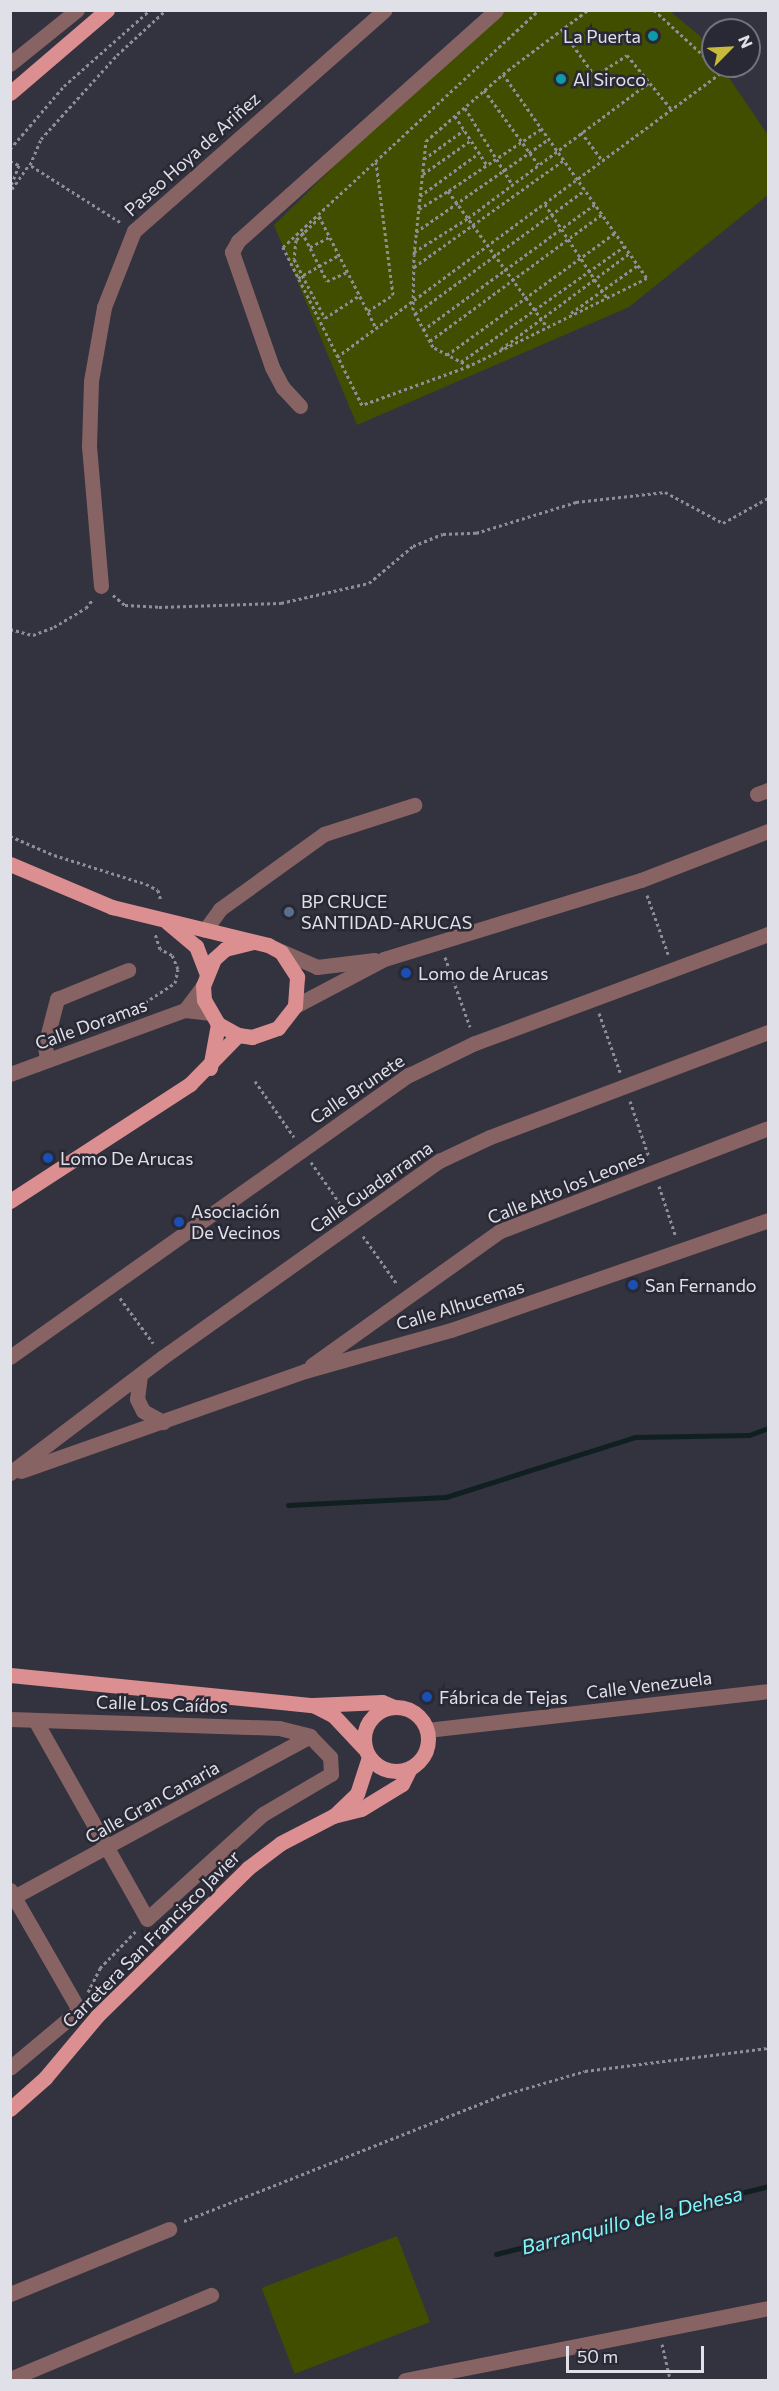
<!DOCTYPE html>
<meta charset="utf-8">
<style>
body{margin:0}
#map{position:relative;width:779px;height:2391px;overflow:hidden;background:#33323f;font-family:Commissioner,sans-serif}
div>[style]{position:absolute}
[style*='--x']{left:calc(var(--x)*1px);top:calc(var(--y)*1px);width:calc(var(--w)*1px);rotate:calc(var(--a)*1deg)}
.green>*{inset:0;background:#414e00;transform-origin:0 0}
.stream>*{height:5px;margin:-2.5px;padding:0 2.5px;transform-origin:2.5px;border-radius:2.5px;background:#102020}
.path>*{height:3px;margin-top:-1.5px;transform-origin:0;background:repeating-linear-gradient(90deg,#8e8e98 0 3px,transparent 0 6px)}
.minor>*{height:15px;margin:-7.5px;padding:0 7.5px;transform-origin:7.5px;border-radius:7.5px;background:#886363}
.major>*{height:15px;margin:-7.5px;padding:0 7.5px;transform-origin:7.5px;border-radius:7.5px;background:#db8f91}
.major>.ring{margin:-7.5px;padding:0;box-sizing:content-box;background:none;border:15px solid #db8f91;border-radius:50%}
.dots>*{width:16px;height:16px;translate:-50% -50%;box-sizing:border-box;border:3px solid #292835;border-radius:50%}
span{translate:-50% -50%;white-space:nowrap;text-align:center;line-height:1.15;-webkit-text-stroke:5px #292835;paint-order:stroke}
.poi-label{font-size:18px;color:#e0e0e8}
.right{translate:-100% -50%;text-align:right}
.left{translate:0 -50%;text-align:left}
.street-label{font-size:18px;color:#e0e0e8}
.water-label{font-size:20px;color:#7ef9fc;font-style:italic}
.frame{position:absolute;inset:0;border:12px solid #e0e0e8;pointer-events:none}
.north{position:absolute;left:701px;top:18px;width:60px;height:60px;box-sizing:border-box;background:#292835;border:2px solid #72727d;border-radius:50%;rotate:66deg;font-size:16px;font-weight:700;line-height:24px;text-align:center;color:#e0e0e8}
.north::after{content:'';display:block;margin:auto;width:21px;height:27px;background:#c8bb3b;clip-path:polygon(50% 0,100% 100%,50% 72%,0 100%)}
.scale{position:absolute;left:566px;top:2346px;width:138px;height:27px;box-sizing:border-box;border:3px solid #e0e0e8;border-top:0;padding-left:8px;font-size:18px;line-height:21px;white-space:nowrap;color:#e0e0e8;-webkit-text-stroke:4px #292835;paint-order:stroke}
</style>
<div id="map">
<div class="green">
<i style="clip-path:polygon(494px 11px,670px 11px,700px 36px,713px 55px,713px 66px,721px 66px,768px 135px,768px 195px,629px 307px,357px 425px,274px 225px)"></i>
<i style="left:397px;top:2236px;width:92px;height:145px;rotate:69deg"></i>
</div>
<div class="stream">
<i style="--x:288;--y:1505;--w:158;--a:-2.9"></i>
<i style="--x:446;--y:1497;--w:198;--a:-17.6"></i>
<i style="--x:635;--y:1437;--w:114;--a:-1"></i>
<i style="--x:749;--y:1435;--w:20;--a:-20"></i>
<i style="--x:496;--y:2254;--w:280;--a:-14"></i>
</div>
<div class="path">
<i style="--x:654;--y:10;--w:80;--a:42.5"></i>
<i style="--x:562;--y:30;--w:57;--a:54.3"></i>
<i style="--x:595;--y:76;--w:38;--a:-33"></i>
<i style="--x:627;--y:55;--w:71;--a:50.7"></i>
<i style="--x:503;--y:74;--w:250;--a:54.8"></i>
<i style="--x:647;--y:278;--w:199;--a:153.7"></i>
<i style="--x:469;--y:366;--w:41;--a:-152.2"></i>
<i style="--x:433;--y:347;--w:42;--a:-118.4"></i>
<i style="--x:413;--y:310;--w:55;--a:-89"></i>
<i style="--x:414;--y:255;--w:115;--a:-84"></i>
<i style="--x:426;--y:141;--w:102;--a:-41"></i>
<i style="--x:503;--y:74;--w:106;--a:-37"></i>
<i style="--x:484;--y:90;--w:92;--a:53.9"></i>
<i style="--x:465;--y:108;--w:89;--a:58.3"></i>
<i style="--x:455;--y:116;--w:59;--a:56.9"></i>
<i style="--x:541;--y:129;--w:112;--a:146.3"></i>
<i style="--x:448;--y:191;--w:168;--a:53.9"></i>
<i style="--x:581;--y:132;--w:36;--a:53"></i>
<i style="--x:10;--y:149;--w:83;--a:-49.4"></i>
<i style="--x:64;--y:86;--w:115;--a:-41.5"></i>
<i style="--x:424;--y:159;--w:49;--a:-35.9"></i>
<i style="--x:10;--y:161;--w:10;--a:24"></i>
<i style="--x:19;--y:165;--w:26;--a:111"></i>
<i style="--x:423;--y:174;--w:59;--a:-35.3"></i>
<i style="--x:12;--y:189;--w:29;--a:-55"></i>
<i style="--x:420;--y:196;--w:73;--a:-36.1"></i>
<i style="--x:545;--y:204;--w:113;--a:56.6"></i>
<i style="--x:419;--y:209;--w:34;--a:-32"></i>
<i style="--x:319;--y:216;--w:126;--a:63"></i>
<i style="--x:320;--y:217;--w:33;--a:136"></i>
<i style="--x:296;--y:240;--w:19;--a:96"></i>
<i style="--x:294;--y:259;--w:18;--a:63"></i>
<i style="--x:302;--y:275;--w:49;--a:61.9"></i>
<i style="--x:325;--y:318;--w:42;--a:-33.3"></i>
<i style="--x:120;--y:222;--w:107;--a:-147.7"></i>
<i style="--x:30;--y:165;--w:28;--a:-67"></i>
<i style="--x:41;--y:139;--w:113;--a:-47.9"></i>
<i style="--x:117;--y:55;--w:67;--a:-42.6"></i>
<i style="--x:302;--y:232;--w:55;--a:63"></i>
<i style="--x:327;--y:281;--w:22;--a:-24"></i>
<i style="--x:416;--y:232;--w:162;--a:-35"></i>
<i style="--x:310;--y:247;--w:22;--a:-27"></i>
<i style="--x:414;--y:252;--w:64;--a:-32.2"></i>
<i style="--x:468;--y:218;--w:227;--a:-36.8"></i>
<i style="--x:414;--y:267;--w:184;--a:-35.5"></i>
<i style="--x:298;--y:278;--w:47;--a:-29.3"></i>
<i style="--x:368;--y:311;--w:30;--a:-33"></i>
<i style="--x:393;--y:295;--w:134;--a:-97.3"></i>
<i style="--x:571;--y:313;--w:82;--a:-35.6"></i>
<i style="--x:415;--y:314;--w:210;--a:-36.1"></i>
<i style="--x:423;--y:330;--w:213;--a:-36.2"></i>
<i style="--x:430;--y:341;--w:214;--a:-36.4"></i>
<i style="--x:501;--y:349;--w:161;--a:-36.7"></i>
<i style="--x:447;--y:355;--w:208;--a:-36"></i>
<i style="--x:337;--y:357;--w:479;--a:-36.5"></i>
<i style="--x:722;--y:72;--w:9;--a:-139"></i>
<i style="--x:461;--y:362;--w:201;--a:-35.3"></i>
<i style="--x:469;--y:366;--w:114;--a:160"></i>
<i style="--x:362;--y:405;--w:177;--a:-116.6"></i>
<i style="--x:283;--y:247;--w:349;--a:-42.8"></i>
<i style="--x:113;--y:595;--w:16;--a:40"></i>
<i style="--x:125;--y:605;--w:34;--a:3"></i>
<i style="--x:159;--y:607;--w:122;--a:-1.9"></i>
<i style="--x:281;--y:603;--w:90;--a:-12.8"></i>
<i style="--x:369;--y:583;--w:57;--a:-40.1"></i>
<i style="--x:413;--y:546;--w:32;--a:-22"></i>
<i style="--x:443;--y:534;--w:33;--a:-2"></i>
<i style="--x:476;--y:533;--w:105;--a:-17.2"></i>
<i style="--x:576;--y:502;--w:90;--a:-6.4"></i>
<i style="--x:665;--y:492;--w:66;--a:28.1"></i>
<i style="--x:723;--y:523;--w:51;--a:-29.1"></i>
<i style="--x:10;--y:629;--w:24;--a:15"></i>
<i style="--x:33;--y:635;--w:22;--a:-21"></i>
<i style="--x:54;--y:627;--w:37;--a:-31"></i>
<i style="--x:86;--y:608;--w:11;--a:-52"></i>
<i style="--x:10;--y:836;--w:48;--a:23.4"></i>
<i style="--x:54;--y:855;--w:96;--a:17.5"></i>
<i style="--x:146;--y:884;--w:13;--a:27"></i>
<i style="--x:158;--y:890;--w:11;--a:75"></i>
<i style="--x:647;--y:895;--w:63;--a:70.4"></i>
<i style="--x:445;--y:957;--w:74;--a:70.3"></i>
<i style="--x:135;--y:1009;--w:48;--a:-33"></i>
<i style="--x:175;--y:983;--w:14;--a:-78"></i>
<i style="--x:178;--y:969;--w:15;--a:-113"></i>
<i style="--x:172;--y:955;--w:13;--a:-153"></i>
<i style="--x:160;--y:949;--w:16;--a:-108"></i>
<i style="--x:599;--y:1013;--w:63;--a:70.4"></i>
<i style="--x:255;--y:1081;--w:68;--a:55.1"></i>
<i style="--x:630;--y:1101;--w:59;--a:71.3"></i>
<i style="--x:311;--y:1162;--w:56;--a:55.2"></i>
<i style="--x:659;--y:1186;--w:54;--a:71.6"></i>
<i style="--x:363;--y:1236;--w:59;--a:54.7"></i>
<i style="--x:120;--y:1298;--w:56;--a:53.7"></i>
<i style="--x:88;--y:1992;--w:27;--a:-63"></i>
<i style="--x:100;--y:1968;--w:53;--a:-45.8"></i>
<i style="--x:184;--y:2221;--w:343;--a:-21.6"></i>
<i style="--x:503;--y:2095;--w:85;--a:-16.3"></i>
<i style="--x:585;--y:2071;--w:184;--a:-7.2"></i>
<i style="--x:662;--y:2344;--w:37;--a:77"></i>
</div>
<div class="minor">
<i style="--x:10;--y:64;--w:86;--a:-38.9"></i>
<i style="--x:300;--y:406;--w:25;--a:-133"></i>
<i style="--x:283;--y:388;--w:24;--a:-118"></i>
<i style="--x:272;--y:367;--w:122;--a:-109.2"></i>
<i style="--x:232;--y:252;--w:13;--a:-61"></i>
<i style="--x:238;--y:241;--w:346;--a:-41.8"></i>
<i style="--x:101;--y:586;--w:141;--a:-94.9"></i>
<i style="--x:89;--y:446;--w:65;--a:-88.2"></i>
<i style="--x:91;--y:381;--w:75;--a:-80"></i>
<i style="--x:104;--y:307;--w:82;--a:-68.5"></i>
<i style="--x:134;--y:231;--w:334;--a:-41.4"></i>
<i style="--x:757;--y:794;--w:12;--a:-20"></i>
<i style="--x:205;--y:930;--w:26;--a:-54"></i>
<i style="--x:220;--y:909;--w:128;--a:-35.8"></i>
<i style="--x:324;--y:834;--w:95;--a:-17.9"></i>
<i style="--x:274;--y:948;--w:47;--a:23.8"></i>
<i style="--x:317;--y:967;--w:58;--a:-6.9"></i>
<i style="--x:295;--y:1006;--w:101;--a:-27.8"></i>
<i style="--x:384;--y:959;--w:269;--a:-17.1"></i>
<i style="--x:641;--y:880;--w:136;--a:-21.1"></i>
<i style="--x:185;--y:1010;--w:30;--a:-53"></i>
<i style="--x:47;--y:1060;--w:15;--a:-98"></i>
<i style="--x:45;--y:1045;--w:48;--a:-75.4"></i>
<i style="--x:57;--y:999;--w:77;--a:-22.2"></i>
<i style="--x:10;--y:1074;--w:186;--a:-20.1"></i>
<i style="--x:185;--y:1010;--w:24;--a:7"></i>
<i style="--x:10;--y:1357;--w:489;--a:-35.3"></i>
<i style="--x:409;--y:1075;--w:73;--a:-25.9"></i>
<i style="--x:475;--y:1043;--w:313;--a:-20.4"></i>
<i style="--x:312;--y:1365;--w:231;--a:-35.5"></i>
<i style="--x:500;--y:1231;--w:287;--a:-21"></i>
<i style="--x:140;--y:1375;--w:24;--a:97"></i>
<i style="--x:137;--y:1399;--w:13;--a:63"></i>
<i style="--x:143;--y:1411;--w:23;--a:29"></i>
<i style="--x:21;--y:1471;--w:301;--a:-19.4"></i>
<i style="--x:305;--y:1371;--w:152;--a:-15.7"></i>
<i style="--x:451;--y:1330;--w:336;--a:-19.1"></i>
<i style="--x:10;--y:1473;--w:192;--a:-37.2"></i>
<i style="--x:163;--y:1357;--w:339;--a:-35.4"></i>
<i style="--x:439;--y:1161;--w:56;--a:-25.2"></i>
<i style="--x:490;--y:1137;--w:297;--a:-20.7"></i>
<i style="--x:10;--y:1719;--w:269;--a:1.9"></i>
<i style="--x:279;--y:1728;--w:32;--a:14"></i>
<i style="--x:35;--y:1720;--w:228;--a:60.6"></i>
<i style="--x:147;--y:1919;--w:156;--a:-42.2"></i>
<i style="--x:263;--y:1814;--w:79;--a:-30.5"></i>
<i style="--x:331;--y:1774;--w:17;--a:-93"></i>
<i style="--x:330;--y:1757;--w:29;--a:-134"></i>
<i style="--x:427;--y:1730;--w:343;--a:-6.5"></i>
<i style="--x:10;--y:1890;--w:138;--a:60.1"></i>
<i style="--x:79;--y:2010;--w:90;--a:140"></i>
<i style="--x:10;--y:1899;--w:341;--a:-28.5"></i>
<i style="--x:10;--y:2294;--w:172;--a:-22.2"></i>
<i style="--x:10;--y:2379;--w:218;--a:-22.7"></i>
<i style="--x:405;--y:2380;--w:370;--a:-11.2"></i>
</div>
<div class="major">
<i style="--x:10;--y:93;--w:128;--a:-40.6"></i>
<i style="--x:10;--y:864;--w:111;--a:22.9"></i>
<i style="--x:112;--y:907;--w:161;--a:13.7"></i>
<i style="--x:268;--y:945;--w:15;--a:28"></i>
<i style="--x:281;--y:952;--w:30;--a:57"></i>
<i style="--x:297;--y:977;--w:29;--a:94"></i>
<i style="--x:295;--y:1006;--w:28;--a:128"></i>
<i style="--x:278;--y:1028;--w:28;--a:161"></i>
<i style="--x:252;--y:1037;--w:14;--a:-172"></i>
<i style="--x:238;--y:1035;--w:23;--a:-151"></i>
<i style="--x:218;--y:1024;--w:28;--a:-120"></i>
<i style="--x:204;--y:1000;--w:14;--a:-94"></i>
<i style="--x:203;--y:986;--w:29;--a:-68"></i>
<i style="--x:214;--y:959;--w:15;--a:-42"></i>
<i style="--x:225;--y:949;--w:29;--a:-14"></i>
<i style="--x:167;--y:922;--w:38;--a:40"></i>
<i style="--x:196;--y:946;--w:28;--a:69"></i>
<i style="--x:210;--y:1068;--w:45;--a:-79.7"></i>
<i style="--x:10;--y:1201;--w:215;--a:-33"></i>
<i style="--x:190;--y:1084;--w:69;--a:-45.6"></i>
<i style="--x:10;--y:1675;--w:304;--a:5.7"></i>
<i style="--x:313;--y:1705;--w:69;--a:-2.5"></i>
<i style="--x:382;--y:1702;--w:11;--a:22"></i>
<i style="--x:313;--y:1705;--w:22;--a:27"></i>
<i style="--x:333;--y:1715;--w:45;--a:46.8"></i>
<i class="ring" style="left:364px;top:1707px;width:49px;height:49px"></i>
<i style="--x:336;--y:1814;--w:29;--a:-44"></i>
<i style="--x:357;--y:1794;--w:38;--a:-72"></i>
<i style="--x:10;--y:2109;--w:47;--a:-41.5"></i>
<i style="--x:45;--y:2078;--w:81;--a:-50"></i>
<i style="--x:97;--y:2016;--w:211;--a:-44.4"></i>
<i style="--x:248;--y:1868;--w:41;--a:-37.1"></i>
<i style="--x:281;--y:1843;--w:59;--a:-27.4"></i>
<i style="--x:333;--y:1816;--w:29;--a:-14"></i>
<i style="--x:361;--y:1809;--w:48;--a:-31.4"></i>
<i style="--x:402;--y:1784;--w:18;--a:-63"></i>
</div>
<div class="dots">
<i style="left:653px;top:36px;background:#0f9aa8"></i>
<i style="left:561px;top:79px;background:#0f9aa8"></i>
<i style="left:289px;top:912px;background:#5c6f8a"></i>
<i style="left:406px;top:973px;background:#1a4fb4"></i>
<i style="left:48px;top:1158px;background:#1a4fb4"></i>
<i style="left:179px;top:1222px;background:#1a4fb4"></i>
<i style="left:633px;top:1285px;background:#1a4fb4"></i>
<i style="left:427px;top:1697px;background:#1a4fb4"></i>
</div>
<div class="poi-label">
<span class="right" style="left:641px;top:36px">La Puerta</span>
<span class="left" style="left:573px;top:79px">Al Siroco</span>
<span class="left" style="left:301px;top:912px">BP CRUCE<br>SANTIDAD-ARUCAS</span>
<span class="left" style="left:418px;top:973px">Lomo de Arucas</span>
<span class="left" style="left:60px;top:1158px">Lomo De Arucas</span>
<span class="left" style="left:191px;top:1222px">Asociación<br>De Vecinos</span>
<span class="left" style="left:645px;top:1285px">San Fernando</span>
<span class="left" style="left:439px;top:1697px">Fábrica de Tejas</span>
</div>
<div class="street-label">
<span style="left:192px;top:154px;rotate:-42deg">Paseo Hoya de Ariñez</span>
<span style="left:91px;top:1024px;rotate:-20deg">Calle Doramas</span>
<span style="left:357px;top:1089px;rotate:-34deg">Calle Brunete</span>
<span style="left:371px;top:1187px;rotate:-35deg">Calle Guadarrama</span>
<span style="left:566px;top:1187px;rotate:-22deg">Calle Alto los Leones</span>
<span style="left:460px;top:1305px;rotate:-17deg">Calle Alhucemas</span>
<span style="left:649px;top:1685px;rotate:-7deg">Calle Venezuela</span>
<span style="left:162px;top:1704px;rotate:2deg">Calle Los Caídos</span>
<span style="left:152px;top:1802px;rotate:-29deg">Calle Gran Canaria</span>
<span style="left:151px;top:1939px;rotate:-45deg">Carretera San Francisco Javier</span>
</div>
<div class="water-label">
<span style="left:632px;top:2220px;rotate:-14deg">Barranquillo de la Dehesa</span>
</div>
<div class="frame"></div>
<div class="north">N</div>
<div class="scale">50 m</div>
</div>
